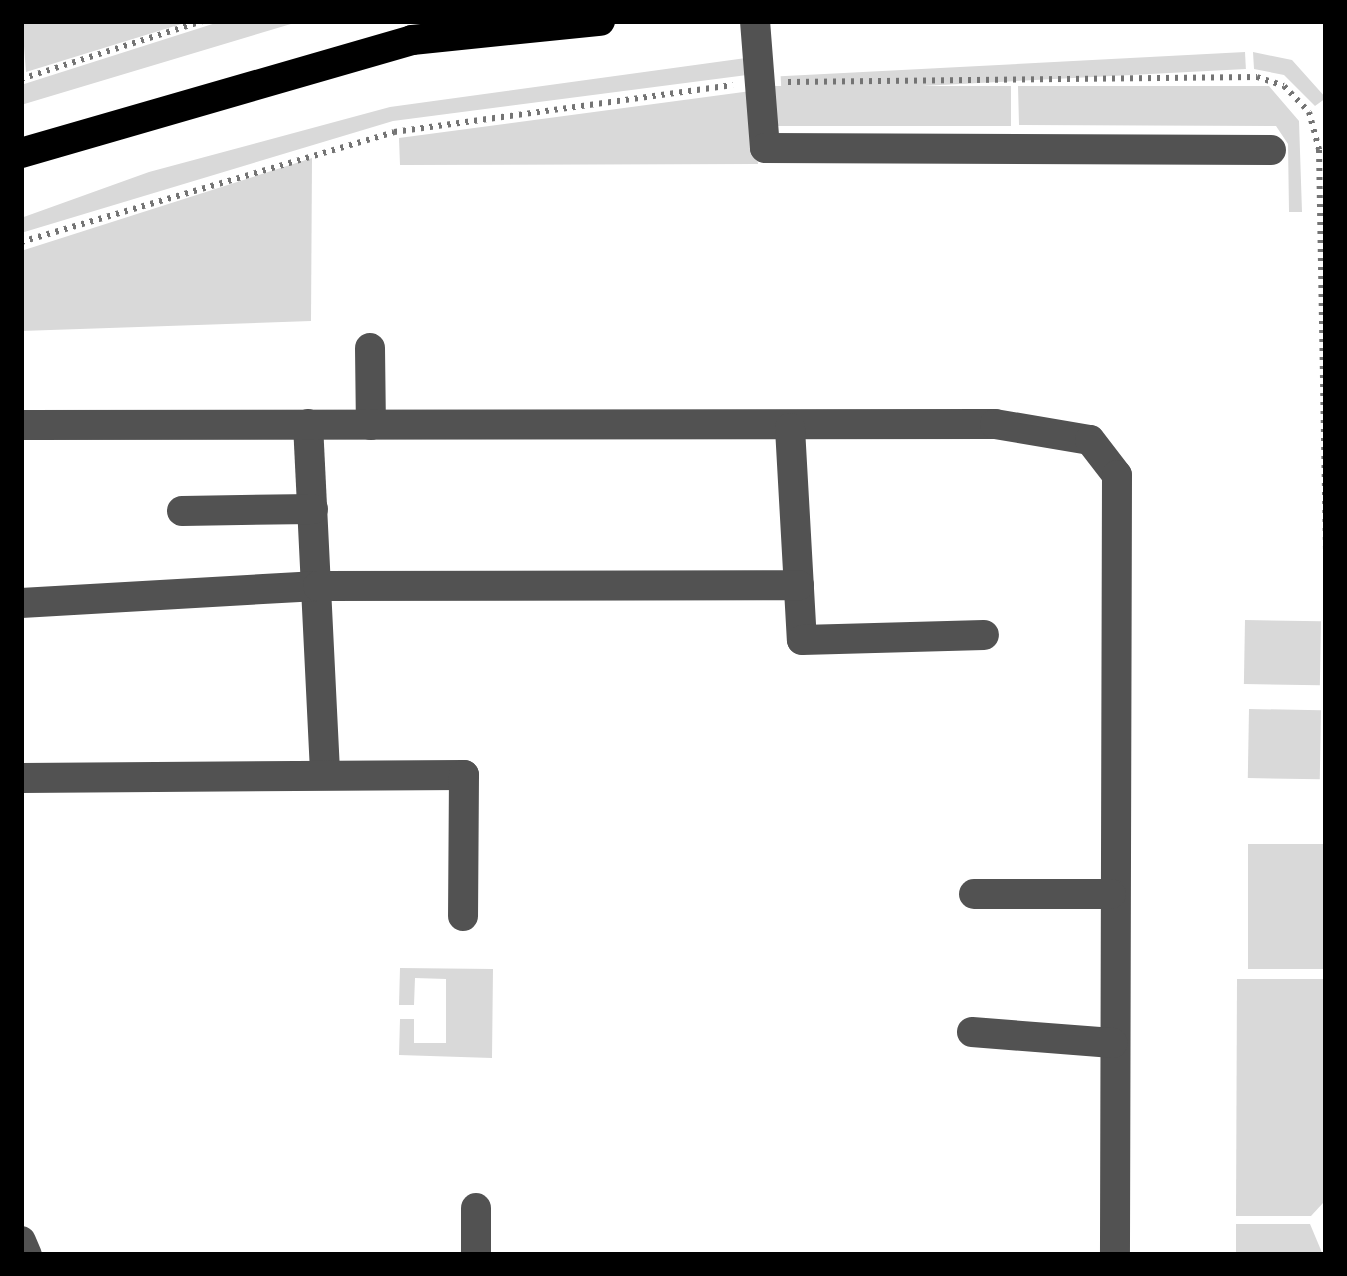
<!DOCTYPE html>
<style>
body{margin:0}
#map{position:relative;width:1347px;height:1276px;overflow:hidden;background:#fff;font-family:"PT Sans",sans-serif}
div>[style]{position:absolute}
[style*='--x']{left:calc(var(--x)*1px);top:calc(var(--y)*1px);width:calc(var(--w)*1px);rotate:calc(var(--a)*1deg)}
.green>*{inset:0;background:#d9d9d9;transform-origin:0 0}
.path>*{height:6px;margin-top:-3px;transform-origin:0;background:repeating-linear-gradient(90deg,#747474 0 3px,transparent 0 9px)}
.minor>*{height:30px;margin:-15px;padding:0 15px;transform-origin:15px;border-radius:15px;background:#525252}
.major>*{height:30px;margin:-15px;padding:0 15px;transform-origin:15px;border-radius:15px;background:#000}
span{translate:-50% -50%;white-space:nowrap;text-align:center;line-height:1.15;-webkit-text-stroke:9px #fff;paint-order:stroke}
.frame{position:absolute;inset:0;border:24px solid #000;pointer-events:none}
</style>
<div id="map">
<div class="green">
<i style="clip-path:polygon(22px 21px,191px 21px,26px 72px)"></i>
<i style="clip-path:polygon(222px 21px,301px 21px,21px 105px,21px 85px)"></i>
<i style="left:1245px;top:52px;width:17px;height:465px;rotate:87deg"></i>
<i style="clip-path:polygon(1253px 52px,1292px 60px,1326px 98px,1315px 106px,1284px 75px,1254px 69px)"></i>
<i style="clip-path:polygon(746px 58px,747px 75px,393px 121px,21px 233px,21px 218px,149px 172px,390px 107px)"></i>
<i style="left:1011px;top:86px;width:40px;height:244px;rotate:90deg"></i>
<i style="clip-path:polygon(1018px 86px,1269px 86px,1299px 121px,1302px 212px,1289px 212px,1288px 144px,1276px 126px,1019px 125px)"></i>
<i style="clip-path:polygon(751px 91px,758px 164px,400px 165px,399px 138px)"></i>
<i style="clip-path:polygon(312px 158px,311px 321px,21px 331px,21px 251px)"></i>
<i style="left:1245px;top:620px;width:76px;height:64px;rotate:1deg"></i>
<i style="left:1249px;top:709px;width:72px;height:69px;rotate:1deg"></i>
<i style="left:1248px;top:844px;width:77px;height:125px"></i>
<i style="clip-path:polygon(400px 968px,493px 969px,492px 1058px,399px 1055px,400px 1019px,414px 1019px,414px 1043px,446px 1043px,446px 979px,415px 978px,414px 1005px,399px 1005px)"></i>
<i style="clip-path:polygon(1237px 979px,1325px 979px,1323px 1203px,1311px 1216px,1236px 1216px)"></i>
<i style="clip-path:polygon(1236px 1224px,1310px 1224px,1323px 1255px,1236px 1255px)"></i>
</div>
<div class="path">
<i style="--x:21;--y:79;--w:191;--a:-17.7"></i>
<i style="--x:788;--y:82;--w:469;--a:-0.6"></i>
<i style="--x:1257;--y:77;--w:28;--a:18"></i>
<i style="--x:1284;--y:86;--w:36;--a:46"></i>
<i style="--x:1309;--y:112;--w:39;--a:75"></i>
<i style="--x:1319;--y:150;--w:407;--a:89"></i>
<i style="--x:21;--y:242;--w:389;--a:-16.4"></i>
<i style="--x:394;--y:132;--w:342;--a:-7.9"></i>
</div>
<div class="minor">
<i style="--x:755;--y:21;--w:127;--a:85.5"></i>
<i style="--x:765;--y:148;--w:506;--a:0.23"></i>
<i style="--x:370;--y:348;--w:77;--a:89.3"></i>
<i style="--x:308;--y:424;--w:349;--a:87.2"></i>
<i style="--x:21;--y:425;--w:974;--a:-0.06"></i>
<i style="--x:995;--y:424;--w:96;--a:9.6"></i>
<i style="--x:1090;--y:440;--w:44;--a:52.4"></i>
<i style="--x:1117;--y:475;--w:780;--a:90.15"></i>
<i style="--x:790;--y:428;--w:212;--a:86.8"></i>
<i style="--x:802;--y:640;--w:182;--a:-1.6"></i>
<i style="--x:182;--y:511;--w:131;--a:-0.9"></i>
<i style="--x:21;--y:603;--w:297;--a:-3.3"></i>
<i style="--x:318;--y:586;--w:481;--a:-0.1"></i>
<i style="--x:21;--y:778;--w:443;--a:-0.4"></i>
<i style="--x:464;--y:775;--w:141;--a:90.4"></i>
<i style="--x:974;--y:894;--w:137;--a:0"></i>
<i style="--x:972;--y:1032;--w:141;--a:4.5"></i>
<i style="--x:21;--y:1241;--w:15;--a:67"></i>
<i style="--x:476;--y:1255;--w:47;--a:-90"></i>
</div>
<div class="major">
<i style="--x:21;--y:153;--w:407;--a:-16.1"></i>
<i style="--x:412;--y:40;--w:189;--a:-5.8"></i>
</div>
<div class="frame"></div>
</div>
